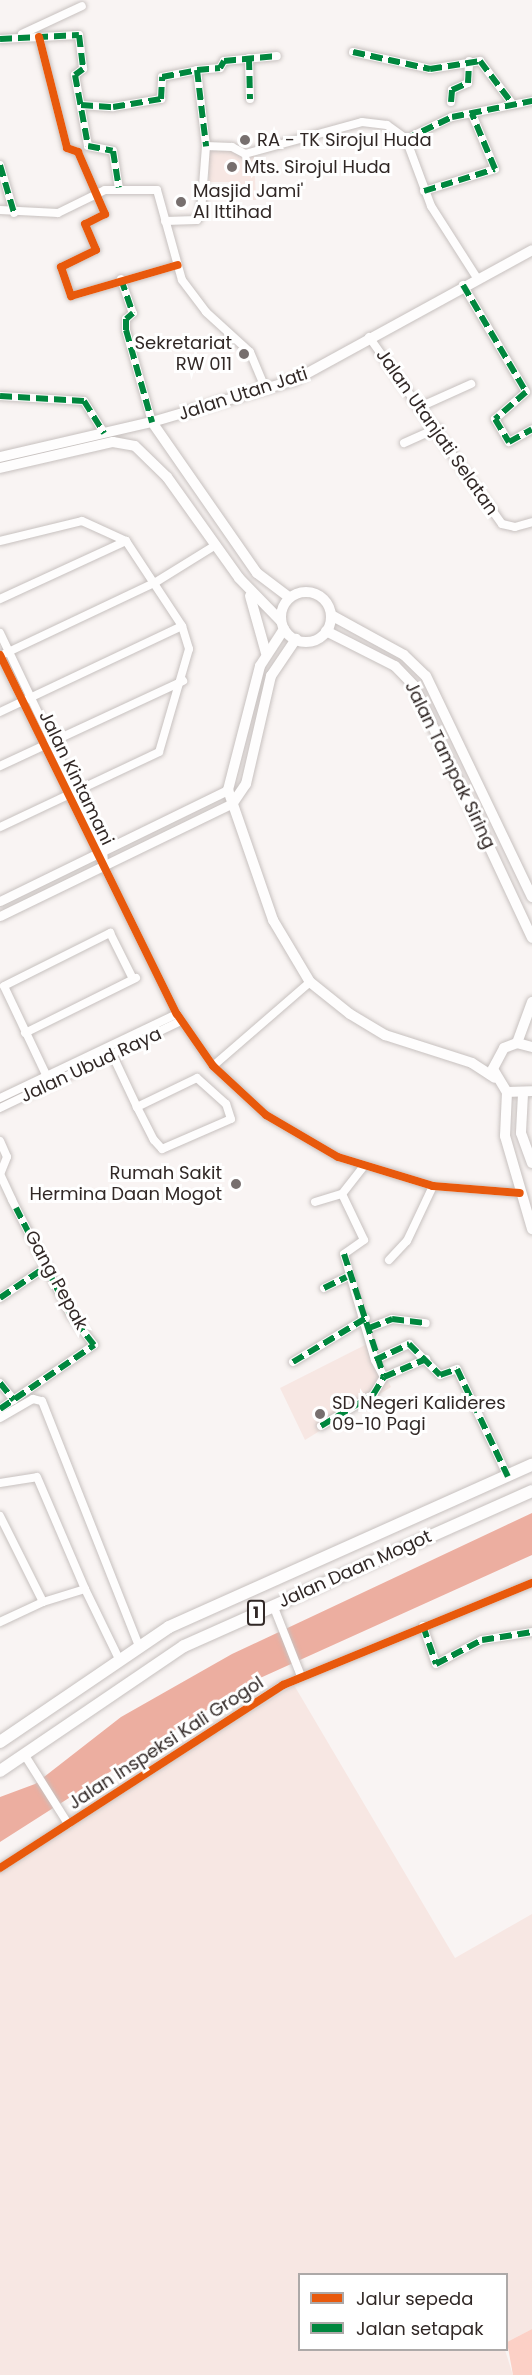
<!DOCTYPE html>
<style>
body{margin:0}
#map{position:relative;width:532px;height:2375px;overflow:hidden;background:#f9f4f3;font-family:Poppins,sans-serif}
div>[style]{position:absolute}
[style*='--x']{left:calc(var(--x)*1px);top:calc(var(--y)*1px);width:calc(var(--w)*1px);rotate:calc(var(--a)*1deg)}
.built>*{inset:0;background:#f7e7e3}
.green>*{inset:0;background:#fcd0c6}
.water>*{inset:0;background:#ecaea0}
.roads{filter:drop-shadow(0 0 2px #c7c1bf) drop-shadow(0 0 2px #c7c1bf)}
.minor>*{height:8px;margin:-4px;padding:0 4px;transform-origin:4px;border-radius:4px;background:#fefdfd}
.tertiary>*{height:9px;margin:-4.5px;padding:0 4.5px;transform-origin:4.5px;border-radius:4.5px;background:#fefdfd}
.secondary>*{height:10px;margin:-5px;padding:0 5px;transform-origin:5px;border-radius:5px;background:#fefdfd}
.secondary>.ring{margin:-5px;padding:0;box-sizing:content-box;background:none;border:10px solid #fefdfd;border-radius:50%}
.trunk>*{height:12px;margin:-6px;padding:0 6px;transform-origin:6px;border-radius:6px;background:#fefdfd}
.quiet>*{height:6px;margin-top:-3px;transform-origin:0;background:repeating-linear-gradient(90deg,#00873e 0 12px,transparent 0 18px)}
.cycleway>*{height:8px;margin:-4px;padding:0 4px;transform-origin:4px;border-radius:4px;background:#e8590c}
.dots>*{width:16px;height:16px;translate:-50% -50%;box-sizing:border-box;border:3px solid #fff;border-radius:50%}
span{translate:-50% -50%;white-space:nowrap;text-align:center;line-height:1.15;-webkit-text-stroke:6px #fff;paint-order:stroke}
.shield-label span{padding:2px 4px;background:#fff;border:2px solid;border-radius:4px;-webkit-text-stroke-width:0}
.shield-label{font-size:16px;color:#312826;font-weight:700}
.poi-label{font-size:18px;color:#312826}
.left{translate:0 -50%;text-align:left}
.right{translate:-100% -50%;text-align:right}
.street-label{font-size:18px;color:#312826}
.legend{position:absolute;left:298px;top:2273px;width:210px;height:78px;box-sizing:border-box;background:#fff;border:2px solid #ada9a8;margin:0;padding:8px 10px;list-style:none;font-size:18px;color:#312826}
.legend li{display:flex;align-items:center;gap:12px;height:30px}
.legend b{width:30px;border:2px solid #ada9a8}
</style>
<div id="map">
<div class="built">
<i style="clip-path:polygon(209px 147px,254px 154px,256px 200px,237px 200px,236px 182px,209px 182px)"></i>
<i style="clip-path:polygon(369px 1343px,391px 1387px,305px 1440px,280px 1388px)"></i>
<i style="clip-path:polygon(294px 1685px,455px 1958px,532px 1914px,532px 2329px,507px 2342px,506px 2274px,300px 2274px,300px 2350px,505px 2350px,513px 2375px,0 2375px,0 1867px)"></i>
</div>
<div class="green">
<i style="clip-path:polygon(532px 2329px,532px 2375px,513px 2375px,507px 2342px)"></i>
</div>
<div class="water">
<i style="clip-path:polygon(532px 1513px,532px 1555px,249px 1683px,0 1842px,0 1797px,35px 1784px,121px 1717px,232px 1654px)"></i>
</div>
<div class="roads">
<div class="minor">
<i style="--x:22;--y:34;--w:66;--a:-25"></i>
<i style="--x:39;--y:37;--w:114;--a:75.8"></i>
<i style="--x:67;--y:148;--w:12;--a:20"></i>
<i style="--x:78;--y:152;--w:68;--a:66.5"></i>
<i style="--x:105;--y:214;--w:22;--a:153"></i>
<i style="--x:85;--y:224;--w:28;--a:67"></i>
<i style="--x:96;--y:250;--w:39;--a:154"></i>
<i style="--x:61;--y:267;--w:31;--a:71"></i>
<i style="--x:71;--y:296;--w:111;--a:-16.2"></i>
<i style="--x:0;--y:39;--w:79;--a:-2.9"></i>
<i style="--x:79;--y:35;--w:34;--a:83"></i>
<i style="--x:83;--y:69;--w:10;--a:143"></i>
<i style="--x:75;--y:75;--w:72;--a:79.6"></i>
<i style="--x:88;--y:146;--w:25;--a:11"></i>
<i style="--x:113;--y:151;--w:37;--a:81"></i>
<i style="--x:353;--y:52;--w:79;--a:12.4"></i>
<i style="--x:430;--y:69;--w:51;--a:-9.1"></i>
<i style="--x:480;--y:61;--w:51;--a:52.9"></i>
<i style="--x:249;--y:58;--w:41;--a:88.6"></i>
<i style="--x:197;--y:70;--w:23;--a:-5"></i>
<i style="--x:220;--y:68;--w:8;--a:-60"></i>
<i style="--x:224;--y:61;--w:53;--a:-5.4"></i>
<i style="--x:451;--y:102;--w:12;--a:-85"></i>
<i style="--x:452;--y:90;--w:17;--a:-24"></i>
<i style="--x:468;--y:83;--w:22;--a:-87"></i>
<i style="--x:81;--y:105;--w:32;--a:4"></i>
<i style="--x:113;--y:107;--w:49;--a:-9.5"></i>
<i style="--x:161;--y:99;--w:22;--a:-87"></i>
<i style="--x:162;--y:77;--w:36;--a:-11"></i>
<i style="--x:197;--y:70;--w:77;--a:83.2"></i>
<i style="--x:206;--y:146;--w:67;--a:94.3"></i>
<i style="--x:201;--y:213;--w:8;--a:120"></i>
<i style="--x:197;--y:220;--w:32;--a:178"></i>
<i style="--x:406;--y:139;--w:72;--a:69.5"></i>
<i style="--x:431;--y:206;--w:85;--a:57.4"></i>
<i style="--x:406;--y:139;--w:51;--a:-25.6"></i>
<i style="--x:452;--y:117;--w:82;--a:-11.3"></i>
<i style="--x:206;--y:146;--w:26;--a:2"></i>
<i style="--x:232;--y:147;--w:15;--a:28"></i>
<i style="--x:245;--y:154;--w:121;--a:-15.3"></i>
<i style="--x:362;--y:122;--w:25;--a:7"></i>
<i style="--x:387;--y:125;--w:24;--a:36"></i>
<i style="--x:0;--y:165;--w:50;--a:73.7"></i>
<i style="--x:424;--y:191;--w:74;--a:-17.2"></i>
<i style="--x:495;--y:169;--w:60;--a:-112.7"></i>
<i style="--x:0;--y:210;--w:58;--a:3"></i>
<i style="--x:58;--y:213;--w:52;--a:-26.1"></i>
<i style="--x:105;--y:190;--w:52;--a:0"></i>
<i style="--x:157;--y:190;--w:93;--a:74.5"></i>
<i style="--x:182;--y:280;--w:40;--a:53"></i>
<i style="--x:206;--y:312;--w:59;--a:42.3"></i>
<i style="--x:250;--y:352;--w:41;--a:67.2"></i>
<i style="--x:121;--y:279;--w:36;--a:71"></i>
<i style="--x:133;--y:313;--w:9;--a:139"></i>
<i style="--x:126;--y:319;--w:11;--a:90"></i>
<i style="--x:126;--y:330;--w:96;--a:74.2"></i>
<i style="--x:463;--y:285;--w:124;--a:59.5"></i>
<i style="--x:526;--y:392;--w:41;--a:138.9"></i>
<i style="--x:495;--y:419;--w:27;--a:59"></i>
<i style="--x:509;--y:442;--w:26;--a:-29"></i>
<i style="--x:369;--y:337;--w:229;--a:54.6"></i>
<i style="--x:502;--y:524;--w:13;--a:13"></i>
<i style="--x:515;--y:527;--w:18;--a:-16"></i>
<i style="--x:0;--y:396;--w:84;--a:3.4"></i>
<i style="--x:84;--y:401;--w:38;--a:58"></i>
<i style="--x:422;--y:406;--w:54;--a:-24.2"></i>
<i style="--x:404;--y:443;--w:37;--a:-24"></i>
<i style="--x:0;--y:541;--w:84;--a:-13.7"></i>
<i style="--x:82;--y:521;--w:48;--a:24.4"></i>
<i style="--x:126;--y:541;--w:102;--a:56.6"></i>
<i style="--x:182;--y:626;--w:24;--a:73"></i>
<i style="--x:189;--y:649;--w:107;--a:106.2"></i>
<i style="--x:159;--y:752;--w:176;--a:154.7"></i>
<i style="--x:0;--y:599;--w:139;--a:-24.7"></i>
<i style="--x:0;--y:633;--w:239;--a:64.5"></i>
<i style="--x:103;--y:849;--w:16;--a:86"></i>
<i style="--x:4;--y:654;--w:168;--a:-25.3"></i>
<i style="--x:156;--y:582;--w:70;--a:-31.7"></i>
<i style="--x:0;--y:655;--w:400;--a:63.8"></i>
<i style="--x:177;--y:1014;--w:63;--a:55.3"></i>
<i style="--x:213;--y:1066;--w:72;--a:42.8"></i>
<i style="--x:266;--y:1115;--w:83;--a:30.3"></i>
<i style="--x:338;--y:1157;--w:99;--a:17"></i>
<i style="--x:433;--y:1186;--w:87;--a:4.6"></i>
<i style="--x:0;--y:712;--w:201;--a:-25.3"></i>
<i style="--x:0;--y:766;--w:202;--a:-24.9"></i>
<i style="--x:25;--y:1033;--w:124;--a:-26.4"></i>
<i style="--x:112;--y:1054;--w:59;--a:64.7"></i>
<i style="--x:137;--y:1107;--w:37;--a:63"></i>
<i style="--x:154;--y:1140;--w:12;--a:48"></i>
<i style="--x:162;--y:1149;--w:75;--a:-23.5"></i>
<i style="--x:231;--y:1119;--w:16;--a:-108"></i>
<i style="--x:226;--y:1104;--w:39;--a:-138"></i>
<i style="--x:197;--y:1078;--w:67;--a:154.2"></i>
<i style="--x:213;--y:1066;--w:128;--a:-40.9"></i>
<i style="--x:50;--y:1083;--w:107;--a:-115.4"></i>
<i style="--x:4;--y:986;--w:119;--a:-26.6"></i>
<i style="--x:110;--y:933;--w:51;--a:63.4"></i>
<i style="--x:0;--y:1098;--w:196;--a:-25.4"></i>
<i style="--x:0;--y:1108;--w:201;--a:-25.7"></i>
<i style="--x:0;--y:1141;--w:17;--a:66"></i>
<i style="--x:7;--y:1157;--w:18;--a:112"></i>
<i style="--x:0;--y:1174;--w:29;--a:65"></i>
<i style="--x:12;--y:1200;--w:128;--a:63"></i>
<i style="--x:70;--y:1314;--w:39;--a:52"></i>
<i style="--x:94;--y:1345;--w:114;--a:145.8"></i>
<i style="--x:342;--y:1194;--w:51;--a:64.4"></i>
<i style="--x:364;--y:1240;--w:24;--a:145"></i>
<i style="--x:344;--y:1254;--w:110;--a:73.7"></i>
<i style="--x:375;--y:1360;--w:19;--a:62"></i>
<i style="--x:384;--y:1377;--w:46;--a:-23.2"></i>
<i style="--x:315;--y:1202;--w:28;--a:-17"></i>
<i style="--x:342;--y:1194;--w:34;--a:-52"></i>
<i style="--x:389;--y:1260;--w:26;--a:-47"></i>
<i style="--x:407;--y:1241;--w:61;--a:-64.7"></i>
<i style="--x:324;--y:1288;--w:25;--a:-26"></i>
<i style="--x:0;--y:1298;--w:57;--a:-34.2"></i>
<i style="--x:369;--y:1328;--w:25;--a:-21"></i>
<i style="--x:392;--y:1319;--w:34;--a:7"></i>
<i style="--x:375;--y:1360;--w:38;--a:-25"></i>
<i style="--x:409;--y:1344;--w:44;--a:45"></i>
<i style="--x:440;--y:1375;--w:18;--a:-19"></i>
<i style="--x:457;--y:1369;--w:119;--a:64.7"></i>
<i style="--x:293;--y:1362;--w:85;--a:-31.1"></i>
<i style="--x:0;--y:1383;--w:22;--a:51"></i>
<i style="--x:0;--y:1418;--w:38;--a:-30"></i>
<i style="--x:33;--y:1399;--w:9;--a:13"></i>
<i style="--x:42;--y:1401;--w:261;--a:68.4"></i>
<i style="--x:321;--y:1426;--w:61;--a:-30.8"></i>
<i style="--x:373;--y:1395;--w:21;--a:-59"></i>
<i style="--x:0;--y:1483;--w:37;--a:-9"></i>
<i style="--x:37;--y:1477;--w:122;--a:66.8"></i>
<i style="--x:0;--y:1516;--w:96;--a:63.4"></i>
<i style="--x:43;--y:1602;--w:44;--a:-17.2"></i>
<i style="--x:85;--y:1589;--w:76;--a:64.1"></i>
<i style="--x:273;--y:1605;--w:76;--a:68.5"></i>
<i style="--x:0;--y:1622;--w:47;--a:-24.9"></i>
<i style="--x:423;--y:1626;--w:40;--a:71.1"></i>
<i style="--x:436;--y:1664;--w:52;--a:-27.6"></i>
<i style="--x:482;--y:1640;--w:51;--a:-9.1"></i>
<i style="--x:24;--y:1754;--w:83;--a:57.8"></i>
<i style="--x:0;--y:1868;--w:337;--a:-32.9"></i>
<i style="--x:283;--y:1685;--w:269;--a:-22.3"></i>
</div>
<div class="tertiary">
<i style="--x:0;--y:901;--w:254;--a:-26"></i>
<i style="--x:0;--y:916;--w:259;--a:-25.9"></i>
</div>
<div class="secondary">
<i style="--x:152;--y:422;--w:184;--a:55.2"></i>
<i style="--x:257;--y:573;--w:41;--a:37.1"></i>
<i style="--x:0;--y:457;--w:156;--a:-13"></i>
<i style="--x:152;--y:422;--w:149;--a:-16.4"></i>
<i style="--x:295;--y:380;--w:270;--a:-28.7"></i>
<i style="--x:0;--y:468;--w:116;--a:-13"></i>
<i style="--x:113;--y:442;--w:22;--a:10"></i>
<i style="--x:135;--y:446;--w:45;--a:44.1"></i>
<i style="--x:167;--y:477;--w:124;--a:54.5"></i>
<i style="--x:239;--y:578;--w:60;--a:45.7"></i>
<i class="ring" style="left:281px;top:592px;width:40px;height:40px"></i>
<i style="--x:250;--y:596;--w:59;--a:74.3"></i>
<i style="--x:331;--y:615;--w:83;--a:28.7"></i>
<i style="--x:404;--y:655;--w:30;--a:44"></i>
<i style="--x:426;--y:676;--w:245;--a:64.4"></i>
<i style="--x:284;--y:629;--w:44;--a:123"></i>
<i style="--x:260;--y:666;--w:128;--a:104.5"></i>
<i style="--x:228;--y:790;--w:138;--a:70.9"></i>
<i style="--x:273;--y:920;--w:72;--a:59.2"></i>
<i style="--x:310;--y:982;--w:51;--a:38.7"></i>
<i style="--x:350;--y:1014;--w:41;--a:31"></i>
<i style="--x:385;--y:1035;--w:91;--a:17.8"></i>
<i style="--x:472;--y:1063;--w:27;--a:33"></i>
<i style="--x:326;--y:631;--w:77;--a:26.9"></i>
<i style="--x:395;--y:666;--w:28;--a:46"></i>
<i style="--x:414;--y:686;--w:278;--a:64.9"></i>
<i style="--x:233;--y:803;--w:23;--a:-56"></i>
<i style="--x:246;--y:784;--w:111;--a:-77"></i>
<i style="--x:271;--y:676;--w:45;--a:-56"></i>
<i style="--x:517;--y:1043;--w:44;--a:-69.9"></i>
<i style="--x:532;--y:1047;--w:16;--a:-165"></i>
<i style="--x:517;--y:1043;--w:14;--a:159"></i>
<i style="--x:504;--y:1048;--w:24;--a:118"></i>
<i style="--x:493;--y:1069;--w:27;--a:59"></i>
<i style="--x:507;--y:1092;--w:25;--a:-2"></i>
<i style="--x:507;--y:1092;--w:44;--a:92.6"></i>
<i style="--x:505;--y:1136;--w:97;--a:73.8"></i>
<i style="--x:523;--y:1094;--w:39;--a:93"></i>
<i style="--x:521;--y:1133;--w:32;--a:70"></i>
</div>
<div class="trunk">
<i style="--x:0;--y:1742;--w:204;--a:-34.2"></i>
<i style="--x:169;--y:1627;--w:398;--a:-24.1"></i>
<i style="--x:0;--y:1771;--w:222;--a:-34.2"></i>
<i style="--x:184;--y:1646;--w:381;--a:-24"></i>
</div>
</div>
<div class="quiet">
<i style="--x:0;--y:39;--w:79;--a:-2.9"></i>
<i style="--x:79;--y:35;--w:34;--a:83"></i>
<i style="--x:83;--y:69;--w:10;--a:143"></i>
<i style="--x:75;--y:75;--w:72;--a:79.6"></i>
<i style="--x:88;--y:146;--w:25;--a:11"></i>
<i style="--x:113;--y:151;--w:37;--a:81"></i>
<i style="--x:353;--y:52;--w:79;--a:12.4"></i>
<i style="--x:430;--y:69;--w:51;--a:-9.1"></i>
<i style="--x:480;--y:61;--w:51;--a:52.9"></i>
<i style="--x:249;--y:58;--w:41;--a:88.6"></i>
<i style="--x:197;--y:70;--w:23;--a:-5"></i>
<i style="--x:220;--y:68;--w:8;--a:-60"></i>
<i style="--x:224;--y:61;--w:53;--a:-5.4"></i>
<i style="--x:451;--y:102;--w:12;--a:-85"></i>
<i style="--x:452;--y:90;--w:17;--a:-24"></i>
<i style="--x:468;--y:83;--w:22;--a:-87"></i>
<i style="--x:81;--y:105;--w:32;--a:4"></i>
<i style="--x:113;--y:107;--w:49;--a:-9.5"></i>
<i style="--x:161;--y:99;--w:22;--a:-87"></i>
<i style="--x:162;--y:77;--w:36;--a:-11"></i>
<i style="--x:197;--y:70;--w:77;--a:83.2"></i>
<i style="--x:406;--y:139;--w:51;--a:-25.6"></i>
<i style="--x:452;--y:117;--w:82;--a:-11.3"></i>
<i style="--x:0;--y:165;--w:50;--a:73.7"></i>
<i style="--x:424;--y:191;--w:74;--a:-17.2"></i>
<i style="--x:495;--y:169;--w:60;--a:-112.7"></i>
<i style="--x:121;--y:279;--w:36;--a:71"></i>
<i style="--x:133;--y:313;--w:9;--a:139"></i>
<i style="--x:126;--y:319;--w:11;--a:90"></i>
<i style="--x:126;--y:330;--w:96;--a:74.2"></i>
<i style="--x:463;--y:285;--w:124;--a:59.5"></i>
<i style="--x:526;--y:392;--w:41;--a:138.9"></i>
<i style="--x:495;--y:419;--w:27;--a:59"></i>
<i style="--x:509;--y:442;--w:26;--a:-29"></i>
<i style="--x:0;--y:396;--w:84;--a:3.4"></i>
<i style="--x:84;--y:401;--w:38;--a:58"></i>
<i style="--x:344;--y:1254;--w:129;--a:72"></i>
<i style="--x:384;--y:1377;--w:46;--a:-23.2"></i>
<i style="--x:324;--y:1288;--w:25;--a:-26"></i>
<i style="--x:0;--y:1298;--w:57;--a:-34.2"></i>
<i style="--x:369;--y:1328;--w:25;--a:-21"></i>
<i style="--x:392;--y:1319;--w:34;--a:7"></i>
<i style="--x:375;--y:1360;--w:38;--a:-25"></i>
<i style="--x:409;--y:1344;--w:44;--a:45"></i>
<i style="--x:440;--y:1375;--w:18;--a:-19"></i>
<i style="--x:457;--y:1369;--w:119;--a:64.7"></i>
<i style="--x:293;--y:1362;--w:85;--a:-31.1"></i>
<i style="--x:0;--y:1383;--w:22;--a:51"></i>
<i style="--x:0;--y:1409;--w:114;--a:-34.2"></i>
<i style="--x:94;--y:1345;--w:39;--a:-128"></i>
<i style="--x:70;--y:1314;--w:119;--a:-117"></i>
<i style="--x:321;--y:1426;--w:61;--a:-30.8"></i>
<i style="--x:373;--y:1395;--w:21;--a:-59"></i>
<i style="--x:423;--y:1626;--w:40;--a:71.1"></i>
<i style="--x:436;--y:1664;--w:52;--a:-27.6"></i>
<i style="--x:482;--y:1640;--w:51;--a:-9.1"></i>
</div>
<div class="cycleway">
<i style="--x:39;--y:37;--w:114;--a:75.8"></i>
<i style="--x:67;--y:148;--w:12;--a:20"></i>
<i style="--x:78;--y:152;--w:68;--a:66.5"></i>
<i style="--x:105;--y:214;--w:22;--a:153"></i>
<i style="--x:85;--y:224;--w:28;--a:67"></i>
<i style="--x:96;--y:250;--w:39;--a:154"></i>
<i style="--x:61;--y:267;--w:31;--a:71"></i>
<i style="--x:71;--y:296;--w:111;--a:-16.2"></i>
<i style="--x:0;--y:655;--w:400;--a:63.8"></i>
<i style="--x:177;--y:1014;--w:63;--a:55.3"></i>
<i style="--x:213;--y:1066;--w:72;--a:42.8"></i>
<i style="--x:266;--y:1115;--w:83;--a:30.3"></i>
<i style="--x:338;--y:1157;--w:99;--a:17"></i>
<i style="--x:433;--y:1186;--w:87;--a:4.6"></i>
<i style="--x:0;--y:1868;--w:337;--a:-32.9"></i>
<i style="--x:283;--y:1685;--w:269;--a:-22.3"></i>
</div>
<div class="dots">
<i style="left:245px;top:140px;background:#776f6e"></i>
<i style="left:232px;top:167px;background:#776f6e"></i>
<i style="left:181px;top:202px;background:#776f6e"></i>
<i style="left:244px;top:354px;background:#776f6e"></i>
<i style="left:236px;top:1184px;background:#776f6e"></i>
<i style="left:320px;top:1414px;background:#776f6e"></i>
</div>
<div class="shield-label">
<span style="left:256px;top:1613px">1</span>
</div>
<div class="poi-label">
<span class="left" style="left:257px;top:140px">RA - TK Sirojul Huda</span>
<span class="left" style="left:244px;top:167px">Mts. Sirojul Huda</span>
<span class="left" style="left:193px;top:202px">Masjid Jami'<br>Al Ittihad</span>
<span class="right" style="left:232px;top:354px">Sekretariat<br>RW 011</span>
<span class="right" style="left:222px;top:1184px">Rumah Sakit<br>Hermina Daan Mogot</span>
<span class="left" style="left:332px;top:1414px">SD Negeri Kalideres<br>09-10 Pagi</span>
</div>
<div class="street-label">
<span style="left:243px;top:394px;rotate:-18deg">Jalan Utan Jati</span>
<span style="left:437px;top:432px;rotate:55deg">Jalan Utanjati Selatan</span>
<span style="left:450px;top:765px;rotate:64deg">Jalan Tampak Siring</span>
<span style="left:76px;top:778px;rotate:64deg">Jalan Kintamani</span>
<span style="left:91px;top:1065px;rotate:-25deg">Jalan Ubud Raya</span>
<span style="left:56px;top:1280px;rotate:61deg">Gang Pepak</span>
<span style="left:355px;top:1569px;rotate:-24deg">Jalan Daan Mogot</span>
<span style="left:166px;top:1743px;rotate:-33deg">Jalan Inspeksi Kali Grogol</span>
</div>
<ul class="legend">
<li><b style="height:8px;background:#e8590c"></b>Jalur sepeda</li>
<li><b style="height:8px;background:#00873e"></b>Jalan setapak</li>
</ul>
</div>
